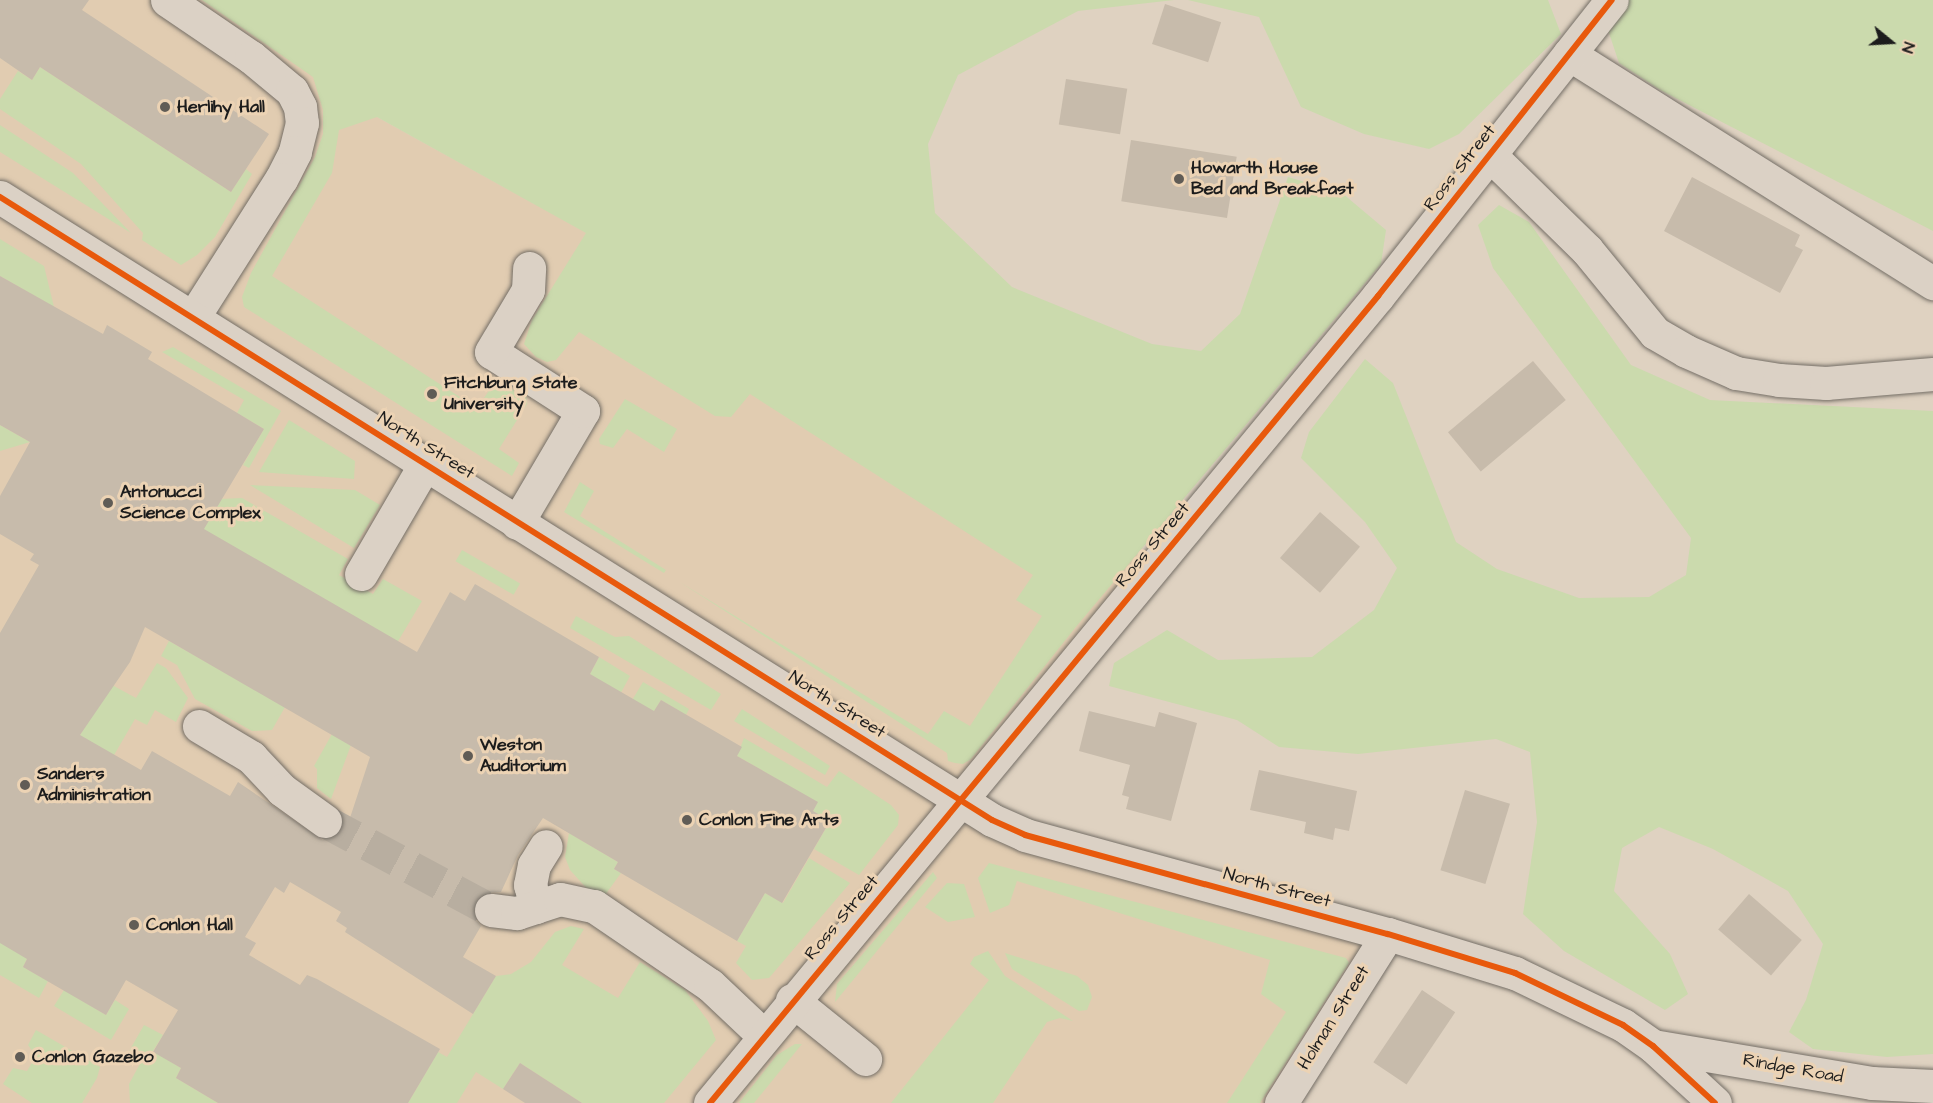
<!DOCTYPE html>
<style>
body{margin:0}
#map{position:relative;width:1933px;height:1103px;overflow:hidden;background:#dfd2c1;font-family:"Architects Daughter",sans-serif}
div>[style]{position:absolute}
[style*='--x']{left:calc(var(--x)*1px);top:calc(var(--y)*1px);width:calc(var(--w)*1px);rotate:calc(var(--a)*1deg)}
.built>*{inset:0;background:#e1ccb1}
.green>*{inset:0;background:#cbdaad;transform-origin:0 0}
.building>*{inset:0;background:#c7bbab;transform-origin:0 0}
.minor-tunnel>*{height:33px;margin-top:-16.5px;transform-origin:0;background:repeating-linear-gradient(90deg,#b8aea0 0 33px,transparent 0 49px)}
.roads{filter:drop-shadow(0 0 2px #746e66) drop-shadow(0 0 2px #746e66)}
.minor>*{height:33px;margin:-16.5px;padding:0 16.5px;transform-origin:16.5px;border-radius:16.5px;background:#dbd1c5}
.cycleway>*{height:6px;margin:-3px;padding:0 3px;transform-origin:3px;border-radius:3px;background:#e8590c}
.dots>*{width:16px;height:16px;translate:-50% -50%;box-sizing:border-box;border:3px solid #ecd3b4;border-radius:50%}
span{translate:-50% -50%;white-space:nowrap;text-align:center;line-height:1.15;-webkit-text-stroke:6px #ecd3b4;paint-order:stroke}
.poi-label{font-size:18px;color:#1c1c1c;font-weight:700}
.left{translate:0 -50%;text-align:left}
.street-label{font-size:18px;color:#1c1c1c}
.north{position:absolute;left:1861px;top:12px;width:60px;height:60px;-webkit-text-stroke:4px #ecd3b4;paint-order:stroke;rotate:108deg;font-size:16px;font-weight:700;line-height:24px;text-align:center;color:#1c1c1c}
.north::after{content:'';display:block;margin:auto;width:21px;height:27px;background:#1c1c1c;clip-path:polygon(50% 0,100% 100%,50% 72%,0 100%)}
</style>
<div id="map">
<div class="built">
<i style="clip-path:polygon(0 0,432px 0,377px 117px,587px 233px,1156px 565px,962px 800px,1388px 934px,1281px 1103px,0 1103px)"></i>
</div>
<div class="green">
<i style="clip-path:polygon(202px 0,1174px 0,1078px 11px,958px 75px,928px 144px,935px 213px,1012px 287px,1152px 344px,1201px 351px,1240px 314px,1288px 177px,1342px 193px,1386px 230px,1381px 264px,1075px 628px,971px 759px,963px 764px,955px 763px,948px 761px,947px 753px,678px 581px,928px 734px,944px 711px,970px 726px,1042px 616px,1016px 600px,1033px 575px,750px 394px,731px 417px,715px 416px,579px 332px,556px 360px,547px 362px,536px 357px,524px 344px,532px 320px,586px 233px,377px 117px,339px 130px,332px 173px,272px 276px,477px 408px,495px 382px,526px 395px,527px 404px,499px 449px,519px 463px,512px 476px,244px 307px,242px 297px,251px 273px,315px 157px,323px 134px,323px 110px,313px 77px)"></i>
<i style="clip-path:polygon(1188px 0,1548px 0,1561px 34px,1459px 134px,1429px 149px,1364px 134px,1301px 107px,1259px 17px)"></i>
<i style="clip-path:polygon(1629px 0,1933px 0,1933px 231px,1660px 90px,1619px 63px,1607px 27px)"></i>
<i style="clip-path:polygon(40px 67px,231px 192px,246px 169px,252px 174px,215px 237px,197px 255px,181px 265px,142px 240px,143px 233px,81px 164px,0 109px,0 99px,18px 71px,32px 80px)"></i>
<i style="clip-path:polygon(0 125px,73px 173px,131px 233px,0 152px)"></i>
<i style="clip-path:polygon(1499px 205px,1529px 222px,1631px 365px,1710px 400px,1933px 411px,1933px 1054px,1887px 1057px,1813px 1049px,1789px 1032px,1806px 1000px,1823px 944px,1788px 891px,1713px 849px,1659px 827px,1622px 848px,1614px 891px,1670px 954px,1688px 994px,1665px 1010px,1564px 951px,1523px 914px,1537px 822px,1530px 752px,1496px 739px,1358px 754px,1279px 747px,1237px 720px,1109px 686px,1114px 663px,1167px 630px,1218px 660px,1312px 657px,1374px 610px,1397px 568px,1365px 522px,1301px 458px,1309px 432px,1365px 359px,1393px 383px,1456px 542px,1497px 569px,1579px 598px,1649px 597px,1686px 575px,1691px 538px,1493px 268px,1478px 225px)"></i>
<i style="clip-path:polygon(0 239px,44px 266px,54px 307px,0 276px)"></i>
<i style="clip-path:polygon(173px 347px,281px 411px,249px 468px,243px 465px,264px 429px,237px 413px,244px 400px,162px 352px)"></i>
<i style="clip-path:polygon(625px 399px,677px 429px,664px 452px,627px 429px,613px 448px,600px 444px,599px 439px)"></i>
<i style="clip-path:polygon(289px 420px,355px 461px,354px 479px,259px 472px)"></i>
<i style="clip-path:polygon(0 425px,30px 442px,0 451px)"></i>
<i style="clip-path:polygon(580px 482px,594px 491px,580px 516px,666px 570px,664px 573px,564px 512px)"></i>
<i style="clip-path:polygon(250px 485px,355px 490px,380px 505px,354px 548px)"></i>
<i style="clip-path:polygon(242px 498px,348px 559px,339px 575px,373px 594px,383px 579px,422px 601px,388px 658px,189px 521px,219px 499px)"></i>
<i style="left:462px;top:550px;width:67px;height:13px;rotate:30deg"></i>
<i style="clip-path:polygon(576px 616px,615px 637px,629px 636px,721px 694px,711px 710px,570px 628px)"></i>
<i style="clip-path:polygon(169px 641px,285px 707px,272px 730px,252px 731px,195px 699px,177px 665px,161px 656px)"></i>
<i style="clip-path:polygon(599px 657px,630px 676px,617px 700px,590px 674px)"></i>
<i style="clip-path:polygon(157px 663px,166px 668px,188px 698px,176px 722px,155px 710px,147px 725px,135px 719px,21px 915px,27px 959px,23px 967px,48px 981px,39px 998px,0 975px,0 871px,102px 698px,112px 685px,136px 698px)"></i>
<i style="clip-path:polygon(643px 682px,689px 709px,686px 715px,661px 700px,619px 770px,628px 707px)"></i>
<i style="clip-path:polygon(742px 709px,830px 766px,825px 775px,734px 721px)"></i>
<i style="clip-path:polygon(358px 726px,331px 799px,317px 788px,317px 769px,314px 766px,332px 734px)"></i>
<i style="clip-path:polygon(744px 738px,827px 787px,839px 771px,891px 805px,899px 815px,898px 825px,859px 875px,814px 849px,830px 821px,813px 811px,817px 802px,737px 756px)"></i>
<i style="clip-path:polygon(569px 833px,618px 862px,614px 869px,621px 873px,605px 895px,590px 892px,570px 870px,565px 857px)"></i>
<i style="clip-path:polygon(809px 858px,850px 883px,769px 978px,752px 980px,736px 963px,746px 946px,737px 941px,765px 893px,783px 903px)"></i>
<i style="clip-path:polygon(989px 863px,1346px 958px,1349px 963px,1260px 1103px,1227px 1103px,1286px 1012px,1261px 994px,1270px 960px,1017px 881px,1009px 905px,990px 913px,978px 878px)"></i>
<i style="clip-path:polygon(933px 872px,937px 878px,835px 1002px,837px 984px)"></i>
<i style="clip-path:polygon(947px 883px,964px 884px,975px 917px,948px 922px,925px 907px)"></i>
<i style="clip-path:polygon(571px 926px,584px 929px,562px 965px,618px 998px,640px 962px,685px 990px,708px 1021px,716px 1040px,664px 1103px,582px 1103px,520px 1063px,503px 1089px,476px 1072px,457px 1103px,408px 1103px,438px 1052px,447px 1057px,496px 976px,511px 974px,531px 962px,555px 932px)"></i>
<i style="clip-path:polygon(988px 951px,1005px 976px,1073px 1021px,1060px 1018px,1047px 1022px,993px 1103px,891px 1103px,989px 980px,970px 964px,974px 957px)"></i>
<i style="clip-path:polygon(1005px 953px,1077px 976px,1088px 985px,1092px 997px,1087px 1010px,1079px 1011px,1012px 969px)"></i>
<i style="clip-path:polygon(64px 990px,106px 1015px,115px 1000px,129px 1009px,111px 1040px,54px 1006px)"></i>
<i style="clip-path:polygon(144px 1025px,163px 1035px,153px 1051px,181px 1068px,176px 1078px,218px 1103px,130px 1103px,129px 1084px,142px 1060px,128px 1053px)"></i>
<i style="clip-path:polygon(36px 1030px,100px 1067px,97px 1078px,82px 1103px,32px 1103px,3px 1084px,13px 1068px,27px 1071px,36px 1056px,28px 1045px)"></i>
<i style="clip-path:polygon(795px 1044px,802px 1044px,754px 1103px,739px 1103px,777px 1055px)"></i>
</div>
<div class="building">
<i style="clip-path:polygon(0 0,89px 0,82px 10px,269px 134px,231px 192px,40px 67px,32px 80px,0 58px)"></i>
<i style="left:1165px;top:4px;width:59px;height:42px;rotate:18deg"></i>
<i style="left:1066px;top:79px;width:62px;height:46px;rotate:9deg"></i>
<i style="left:1131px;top:140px;width:107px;height:62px;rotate:9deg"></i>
<i style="clip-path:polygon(1692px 177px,1800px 235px,1795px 246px,1803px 250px,1780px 293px,1664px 231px)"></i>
<i style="clip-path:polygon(evenodd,0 276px,103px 334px,107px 325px,152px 352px,148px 359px,264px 429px,204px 529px,417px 652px,450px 592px,465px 601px,475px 584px,599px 657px,590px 674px,654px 711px,661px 700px,742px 747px,737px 756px,818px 802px,813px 811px,830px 821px,782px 903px,765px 893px,737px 941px,614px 869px,618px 862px,543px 818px,518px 855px,501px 892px,483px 893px,473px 907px,474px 918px,481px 926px,463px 957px,496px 976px,473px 1014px,345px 932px,347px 928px,336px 921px,341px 912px,290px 882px,284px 893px,275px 887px,245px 937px,256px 943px,249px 955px,300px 985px,307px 975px,317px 979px,440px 1049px,408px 1103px,218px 1103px,176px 1078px,181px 1068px,153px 1052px,178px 1010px,126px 980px,106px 1015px,23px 967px,27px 959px,0 943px,0 633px,39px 565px,30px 560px,34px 554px,0 534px,0 496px,30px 442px,0 425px,0 276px,145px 627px,370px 757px,348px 824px,344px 822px,340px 832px,323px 840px,238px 782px,230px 796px,152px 751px,141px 770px,80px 735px,130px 662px,145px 627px)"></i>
<i style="left:1533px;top:361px;width:51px;height:111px;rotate:50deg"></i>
<i style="left:1320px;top:512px;width:53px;height:61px;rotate:41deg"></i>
<i style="clip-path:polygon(1089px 711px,1155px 727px,1159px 712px,1197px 723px,1171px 821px,1126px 809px,1129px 797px,1122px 795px,1130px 765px,1079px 751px)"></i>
<i style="clip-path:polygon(1259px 770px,1357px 791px,1349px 831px,1335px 828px,1333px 840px,1304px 833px,1306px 822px,1250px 810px)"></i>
<i style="left:1465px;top:790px;width:47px;height:84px;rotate:17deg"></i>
<i style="left:1749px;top:894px;width:70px;height:47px;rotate:41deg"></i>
<i style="left:1422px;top:990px;width:40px;height:87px;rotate:34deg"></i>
<i style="clip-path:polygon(520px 1063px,582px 1103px,525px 1103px,503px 1089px)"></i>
</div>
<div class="minor-tunnel">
<i style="--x:325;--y:821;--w:188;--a:28.2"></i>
</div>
<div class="roads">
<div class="minor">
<i style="--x:167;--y:0;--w:102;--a:34.2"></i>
<i style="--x:251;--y:57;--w:53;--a:39.7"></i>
<i style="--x:292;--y:91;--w:18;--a:63"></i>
<i style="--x:300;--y:107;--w:16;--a:83"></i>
<i style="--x:302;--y:123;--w:30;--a:104"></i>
<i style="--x:295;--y:152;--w:30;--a:117"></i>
<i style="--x:281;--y:179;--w:162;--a:122.4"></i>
<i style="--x:1569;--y:54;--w:430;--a:32.2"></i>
<i style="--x:1490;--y:155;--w:136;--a:44.4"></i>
<i style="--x:1587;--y:250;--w:107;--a:50.7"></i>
<i style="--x:1655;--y:333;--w:36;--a:30"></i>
<i style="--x:1686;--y:351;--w:55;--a:23.7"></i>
<i style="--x:1736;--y:373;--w:44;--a:9.2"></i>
<i style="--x:1779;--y:380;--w:47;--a:3.7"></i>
<i style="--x:1826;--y:383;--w:107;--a:-4.8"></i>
<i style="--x:0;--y:197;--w:1171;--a:32.13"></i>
<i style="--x:992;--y:820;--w:36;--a:24"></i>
<i style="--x:1025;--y:835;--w:376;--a:15.3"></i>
<i style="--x:1388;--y:934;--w:133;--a:17.1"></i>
<i style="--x:1515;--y:973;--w:120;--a:25.7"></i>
<i style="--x:1623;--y:1025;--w:37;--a:35"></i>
<i style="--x:1653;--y:1046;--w:84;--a:42.6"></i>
<i style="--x:517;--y:523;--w:130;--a:-59.5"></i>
<i style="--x:583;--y:411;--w:109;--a:-147.3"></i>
<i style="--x:491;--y:352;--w:72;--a:-59.2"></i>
<i style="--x:528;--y:290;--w:22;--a:-87"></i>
<i style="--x:361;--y:574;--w:127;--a:-59.8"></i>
<i style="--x:199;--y:726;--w:61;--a:30.8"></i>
<i style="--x:251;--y:757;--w:45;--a:46.8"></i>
<i style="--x:282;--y:790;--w:53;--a:35.8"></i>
<i style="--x:536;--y:907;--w:23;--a:-105"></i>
<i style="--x:530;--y:885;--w:20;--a:-79"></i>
<i style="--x:534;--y:865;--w:22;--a:-58"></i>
<i style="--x:491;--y:910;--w:26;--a:7"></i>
<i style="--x:517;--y:913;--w:45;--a:-18"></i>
<i style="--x:560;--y:899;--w:35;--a:12"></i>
<i style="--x:594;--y:906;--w:140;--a:34.3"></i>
<i style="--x:710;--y:985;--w:74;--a:43.4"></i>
<i style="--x:792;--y:1000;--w:94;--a:38.9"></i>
<i style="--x:1653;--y:1046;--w:222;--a:9.6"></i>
<i style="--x:1872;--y:1083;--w:61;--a:2.8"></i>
<i style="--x:710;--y:1103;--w:1048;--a:-50.38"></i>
<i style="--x:1378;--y:296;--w:377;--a:-51.7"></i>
<i style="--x:1281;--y:1103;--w:200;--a:-57.7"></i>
</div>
</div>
<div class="cycleway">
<i style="--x:0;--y:197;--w:1171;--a:32.13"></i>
<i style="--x:992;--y:820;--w:36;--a:24"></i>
<i style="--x:1025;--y:835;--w:376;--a:15.3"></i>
<i style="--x:1388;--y:934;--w:133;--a:17.1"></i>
<i style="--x:1515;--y:973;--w:120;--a:25.7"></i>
<i style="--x:1623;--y:1025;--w:37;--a:35"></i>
<i style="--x:1653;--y:1046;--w:84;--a:42.6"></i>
<i style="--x:710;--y:1103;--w:1048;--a:-50.38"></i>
<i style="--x:1378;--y:296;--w:377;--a:-51.7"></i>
</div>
<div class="dots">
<i style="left:165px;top:107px;background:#605c56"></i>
<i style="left:1179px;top:179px;background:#605c56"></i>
<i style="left:432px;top:394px;background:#605c56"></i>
<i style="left:108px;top:503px;background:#605c56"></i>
<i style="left:468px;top:756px;background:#605c56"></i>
<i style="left:25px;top:785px;background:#605c56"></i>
<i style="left:687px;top:820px;background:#605c56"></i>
<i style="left:134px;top:925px;background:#605c56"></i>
<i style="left:20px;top:1057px;background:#605c56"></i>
</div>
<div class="poi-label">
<span class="left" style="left:177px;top:107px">Herlihy Hall</span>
<span class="left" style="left:1191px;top:179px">Howarth House<br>Bed and Breakfast</span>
<span class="left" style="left:444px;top:394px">Fitchburg State<br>University</span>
<span class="left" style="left:120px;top:503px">Antonucci<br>Science Complex</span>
<span class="left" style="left:480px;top:756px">Weston<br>Auditorium</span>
<span class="left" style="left:37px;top:785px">Sanders<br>Administration</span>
<span class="left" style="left:699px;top:820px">Conlon Fine Arts</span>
<span class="left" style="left:146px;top:925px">Conlon Hall</span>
<span class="left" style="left:32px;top:1057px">Conlon Gazebo</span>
</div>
<div class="street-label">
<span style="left:1460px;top:168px;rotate:-52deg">Ross Street</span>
<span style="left:426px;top:446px;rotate:32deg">North Street</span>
<span style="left:1153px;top:545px;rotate:-50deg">Ross Street</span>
<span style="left:837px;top:705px;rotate:32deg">North Street</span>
<span style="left:1277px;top:888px;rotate:15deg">North Street</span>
<span style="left:842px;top:918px;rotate:-50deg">Ross Street</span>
<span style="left:1334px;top:1018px;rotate:-58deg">Holman Street</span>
<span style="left:1793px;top:1069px;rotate:10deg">Rindge Road</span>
</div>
<div class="north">N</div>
</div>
